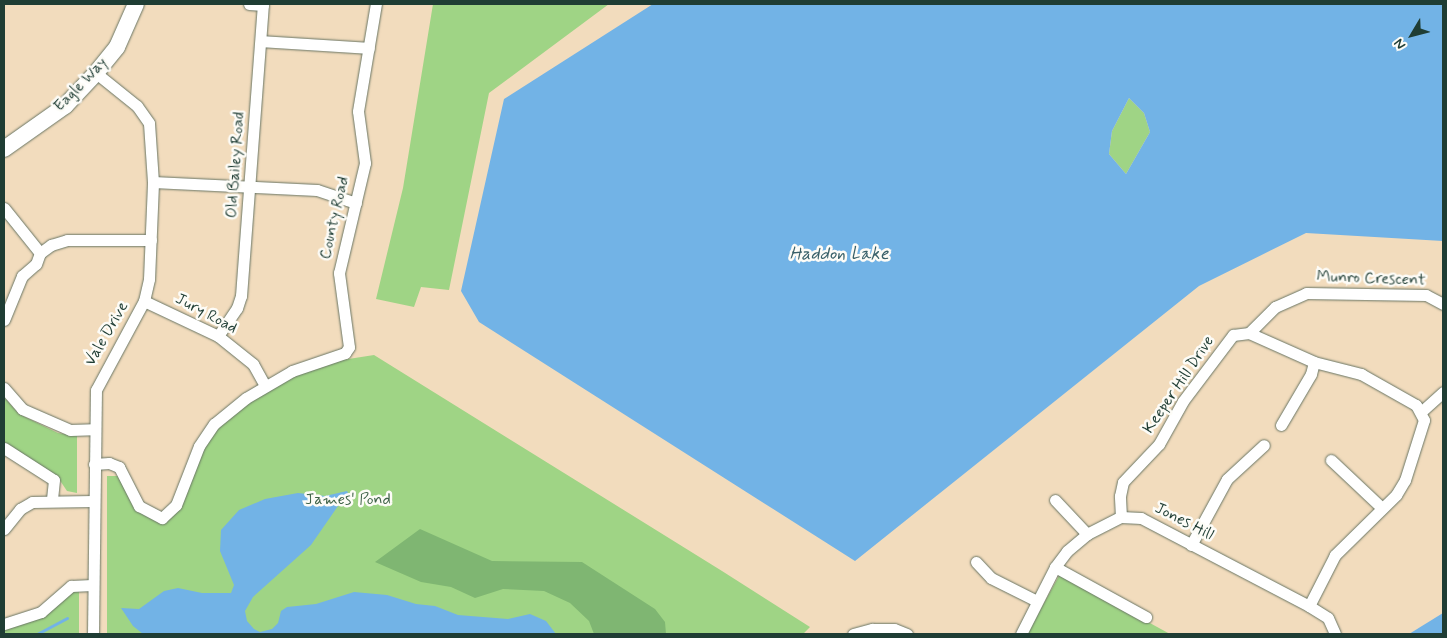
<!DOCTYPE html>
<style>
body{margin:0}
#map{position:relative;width:1447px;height:638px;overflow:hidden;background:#f2dcbd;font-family:Mynerve,sans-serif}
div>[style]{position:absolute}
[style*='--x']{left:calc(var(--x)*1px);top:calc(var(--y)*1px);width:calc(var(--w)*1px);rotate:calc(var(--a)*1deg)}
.green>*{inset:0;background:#9fd485}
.forest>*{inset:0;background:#7fb672}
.water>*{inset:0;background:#72b3e6}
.stream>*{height:3px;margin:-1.5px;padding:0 1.5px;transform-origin:1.5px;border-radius:1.5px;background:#72b3e6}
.roads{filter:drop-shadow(0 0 1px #697564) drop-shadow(0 0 1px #697564)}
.street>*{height:11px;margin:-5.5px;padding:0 5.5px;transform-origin:5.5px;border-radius:5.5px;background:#fff}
.secondary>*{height:16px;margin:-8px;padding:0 8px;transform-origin:8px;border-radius:8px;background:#fff}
span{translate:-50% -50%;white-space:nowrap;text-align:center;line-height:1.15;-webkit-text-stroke:5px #fdfcf7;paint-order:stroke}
.street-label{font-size:16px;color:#1f3d34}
.park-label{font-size:16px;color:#3f6348}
.water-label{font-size:18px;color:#386069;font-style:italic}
.frame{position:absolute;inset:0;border:5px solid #1f3d34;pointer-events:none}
.north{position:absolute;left:1387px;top:10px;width:50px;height:50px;-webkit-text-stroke:4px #fdfcf7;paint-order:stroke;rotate:233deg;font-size:14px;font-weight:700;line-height:20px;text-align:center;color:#1f3d34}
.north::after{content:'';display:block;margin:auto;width:18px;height:22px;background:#1f3d34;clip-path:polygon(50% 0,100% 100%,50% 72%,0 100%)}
</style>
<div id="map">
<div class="green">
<i style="clip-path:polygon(433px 4px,609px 4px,489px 93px,449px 290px,421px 287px,414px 307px,376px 299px,403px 188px)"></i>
<i style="clip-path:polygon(1129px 98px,1144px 113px,1150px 132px,1126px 174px,1109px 154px,1112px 131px)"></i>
<i style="clip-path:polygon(374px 355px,722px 571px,810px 627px,803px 634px,107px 634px,107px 476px,122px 476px,138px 508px,163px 519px,201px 447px,217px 426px,260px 394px,299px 372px,323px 363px)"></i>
<i style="clip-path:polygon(4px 397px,19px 414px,58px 433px,77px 436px,77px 493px,67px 491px,59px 479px,4px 444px)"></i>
<i style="clip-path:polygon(1060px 574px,1170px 634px,1027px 634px)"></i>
<i style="clip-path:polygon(79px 590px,79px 634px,4px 634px,4px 628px,40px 618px,66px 593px)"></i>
</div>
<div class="forest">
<i style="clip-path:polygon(420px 529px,492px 561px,582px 562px,655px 609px,665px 622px,666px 634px,594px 634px,589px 621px,570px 603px,544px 591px,503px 589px,475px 598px,451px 587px,421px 582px,375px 562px)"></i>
</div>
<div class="water">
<i style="clip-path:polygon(evenodd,653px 4px,1443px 4px,1443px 241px,1306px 233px,1199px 286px,855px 561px,479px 322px,461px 291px,504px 99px,653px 4px,1129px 98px,1144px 113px,1150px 132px,1126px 174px,1109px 154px,1112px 131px,1129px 98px)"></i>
<i style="clip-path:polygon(347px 491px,350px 497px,338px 506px,311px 545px,253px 597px,245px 611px,247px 621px,254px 629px,260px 632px,272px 629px,278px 623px,281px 611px,287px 607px,316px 604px,354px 592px,387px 595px,416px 604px,435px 606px,458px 615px,508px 619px,530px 614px,546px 621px,556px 634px,143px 634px,133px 626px,121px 608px,139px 609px,164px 591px,178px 588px,202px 593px,231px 593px,234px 585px,220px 551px,221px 530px,239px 510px,265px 499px,298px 493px,325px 496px)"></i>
<i style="clip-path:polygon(1443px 613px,1443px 634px,1409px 634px)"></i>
</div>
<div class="stream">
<i style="--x:37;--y:634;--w:34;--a:-28"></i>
</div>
<div class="roads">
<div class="street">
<i style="--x:261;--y:41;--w:108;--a:3.7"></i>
<i style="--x:153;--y:182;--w:164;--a:2.8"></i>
<i style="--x:317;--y:190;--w:41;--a:18.4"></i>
<i style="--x:4;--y:208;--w:58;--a:51.3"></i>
<i style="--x:144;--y:301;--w:82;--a:25.3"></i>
<i style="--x:218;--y:336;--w:45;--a:38.7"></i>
<i style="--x:253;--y:364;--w:25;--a:61"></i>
<i style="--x:4;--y:320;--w:48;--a:-67.8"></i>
<i style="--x:22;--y:276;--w:18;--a:-41"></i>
<i style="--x:36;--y:264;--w:12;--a:-70"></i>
<i style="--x:40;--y:253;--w:14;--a:-36"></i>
<i style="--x:51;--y:245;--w:17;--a:-17"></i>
<i style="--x:67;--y:240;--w:84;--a:0"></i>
<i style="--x:1249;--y:333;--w:37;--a:-45"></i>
<i style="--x:1275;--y:307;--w:34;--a:-24"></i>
<i style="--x:1306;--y:293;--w:120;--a:1"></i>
<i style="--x:1426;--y:295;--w:19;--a:28"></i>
<i style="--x:218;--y:336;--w:34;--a:-56"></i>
<i style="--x:237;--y:308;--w:13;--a:-72"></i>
<i style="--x:241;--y:296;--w:292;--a:-85.7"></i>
<i style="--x:263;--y:5;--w:14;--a:-176"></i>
<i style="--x:4;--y:388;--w:28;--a:49"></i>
<i style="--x:22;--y:409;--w:52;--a:23.6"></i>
<i style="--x:70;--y:430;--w:23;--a:-2"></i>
<i style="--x:1422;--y:411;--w:28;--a:-42"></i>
<i style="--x:1281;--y:425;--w:59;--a:-59.5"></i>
<i style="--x:1311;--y:374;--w:12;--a:-76"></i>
<i style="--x:4;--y:448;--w:59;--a:32.6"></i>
<i style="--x:54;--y:480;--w:20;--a:96"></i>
<i style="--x:1331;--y:460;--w:70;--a:43.3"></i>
<i style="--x:94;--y:464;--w:15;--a:-4"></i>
<i style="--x:109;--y:463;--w:11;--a:22"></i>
<i style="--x:119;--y:467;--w:44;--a:62.9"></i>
<i style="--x:139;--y:506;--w:26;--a:28"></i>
<i style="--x:162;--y:518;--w:19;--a:-43"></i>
<i style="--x:176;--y:505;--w:63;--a:-68.7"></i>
<i style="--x:199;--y:446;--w:27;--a:-56"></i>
<i style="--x:214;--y:424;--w:41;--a:-39.1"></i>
<i style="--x:246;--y:398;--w:53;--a:-30.4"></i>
<i style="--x:292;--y:371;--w:56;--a:-18.8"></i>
<i style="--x:345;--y:353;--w:7;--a:-56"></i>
<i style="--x:349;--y:347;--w:75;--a:-97.7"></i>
<i style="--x:339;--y:273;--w:113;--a:-76.7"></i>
<i style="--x:365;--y:163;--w:52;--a:-97.7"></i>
<i style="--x:358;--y:111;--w:109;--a:-80.5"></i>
<i style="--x:1055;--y:500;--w:47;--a:46.7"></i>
<i style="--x:1121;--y:517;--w:21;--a:-93"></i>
<i style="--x:1120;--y:496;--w:14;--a:-78"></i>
<i style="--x:1123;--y:482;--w:52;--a:-46.5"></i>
<i style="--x:1159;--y:444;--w:49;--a:-60.8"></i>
<i style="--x:1183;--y:401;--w:83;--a:-52.9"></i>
<i style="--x:1233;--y:335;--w:16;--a:-7"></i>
<i style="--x:1249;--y:333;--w:71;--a:24"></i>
<i style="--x:1314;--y:362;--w:49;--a:14.3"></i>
<i style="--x:1361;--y:374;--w:63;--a:29.4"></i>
<i style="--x:1416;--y:405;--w:17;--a:62"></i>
<i style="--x:1424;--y:420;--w:63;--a:107.6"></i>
<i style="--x:1405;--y:480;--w:17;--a:121"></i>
<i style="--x:1396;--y:495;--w:86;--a:135.5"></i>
<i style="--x:1335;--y:555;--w:57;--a:117"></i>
<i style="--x:4;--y:529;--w:26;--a:-51"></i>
<i style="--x:20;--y:509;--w:14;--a:-30"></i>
<i style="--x:32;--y:502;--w:61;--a:-0.9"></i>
<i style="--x:1191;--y:545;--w:75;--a:-61.4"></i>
<i style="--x:1227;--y:479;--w:50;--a:-42.6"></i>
<i style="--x:976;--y:562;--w:22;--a:47"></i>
<i style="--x:991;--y:578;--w:51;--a:26.6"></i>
<i style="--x:1055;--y:567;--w:104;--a:28.8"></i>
<i style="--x:4;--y:624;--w:39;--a:-18"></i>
<i style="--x:41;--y:612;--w:40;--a:-41"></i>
<i style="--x:71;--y:586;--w:21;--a:-3"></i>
<i style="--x:93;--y:634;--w:244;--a:-89.3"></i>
<i style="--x:96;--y:390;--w:101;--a:-61.7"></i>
<i style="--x:144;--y:301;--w:23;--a:-77"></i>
<i style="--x:149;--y:279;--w:97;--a:-87.6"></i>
<i style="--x:153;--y:182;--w:59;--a:-93.9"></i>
<i style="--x:149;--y:123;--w:21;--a:-125"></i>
<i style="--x:137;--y:106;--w:53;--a:-141.2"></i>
<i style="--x:853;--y:634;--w:20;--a:-15"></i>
<i style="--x:872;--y:629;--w:22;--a:0"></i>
<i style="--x:894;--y:629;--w:14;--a:21"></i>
<i style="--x:1021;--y:634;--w:75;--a:-63.1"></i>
<i style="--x:1055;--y:567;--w:20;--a:-53"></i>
<i style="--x:1067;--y:551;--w:26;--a:-40"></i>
<i style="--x:1087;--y:534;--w:38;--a:-27"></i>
<i style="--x:1121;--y:517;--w:20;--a:3"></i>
<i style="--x:1141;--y:518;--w:190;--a:27.6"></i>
<i style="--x:1309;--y:606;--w:22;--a:32"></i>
<i style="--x:1328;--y:618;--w:17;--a:66"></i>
</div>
<div class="secondary">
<i style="--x:4;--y:149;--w:75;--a:-35.2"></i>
<i style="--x:65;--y:106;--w:45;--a:-46.8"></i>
<i style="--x:96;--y:73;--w:33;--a:-51"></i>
<i style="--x:117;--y:47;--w:47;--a:-66.2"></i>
</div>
</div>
<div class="street-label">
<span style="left:81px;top:85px;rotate:-46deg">Eagle Way</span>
<span style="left:236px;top:165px;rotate:-86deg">Old Bailey Road</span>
<span style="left:335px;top:218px;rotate:-77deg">County Road</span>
<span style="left:1371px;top:279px;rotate:2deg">Munro Crescent</span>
<span style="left:206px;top:314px;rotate:28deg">Jury Road</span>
<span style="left:107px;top:334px;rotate:-60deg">Vale Drive</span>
<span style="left:1179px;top:385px;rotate:-56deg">Keeper Hill Drive</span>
<span style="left:1184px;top:522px;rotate:27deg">Jones Hill</span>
</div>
<div class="park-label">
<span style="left:348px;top:500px">James' Pond</span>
</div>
<div class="water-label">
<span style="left:839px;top:254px">Haddon Lake</span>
</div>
<div class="frame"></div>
<div class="north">N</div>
</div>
